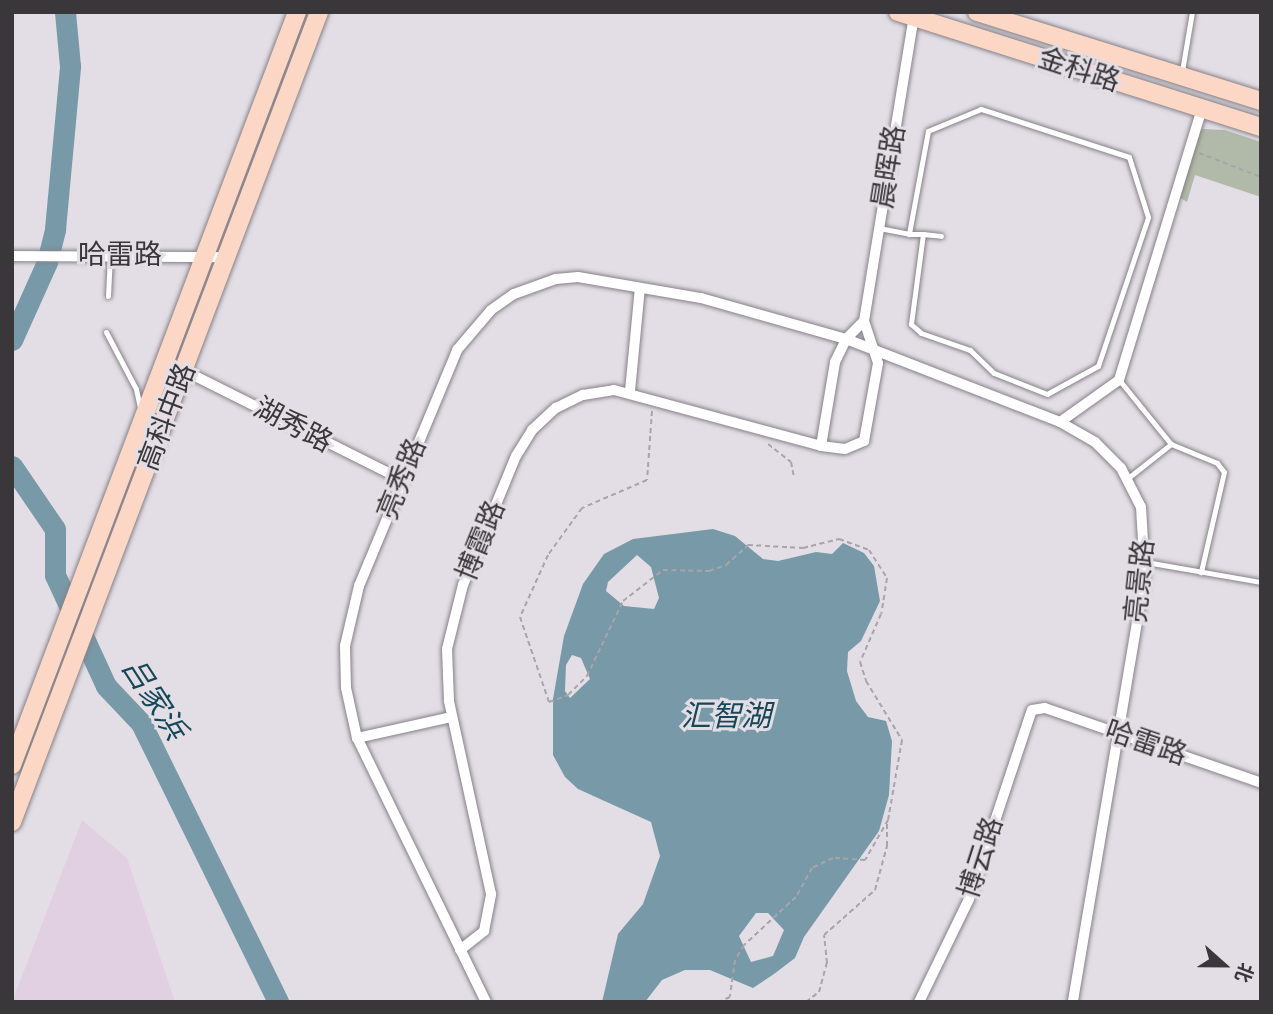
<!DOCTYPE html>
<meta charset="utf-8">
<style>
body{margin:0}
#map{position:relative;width:1273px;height:1014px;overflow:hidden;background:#e3dee5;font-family:Jost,"Noto Sans SC",sans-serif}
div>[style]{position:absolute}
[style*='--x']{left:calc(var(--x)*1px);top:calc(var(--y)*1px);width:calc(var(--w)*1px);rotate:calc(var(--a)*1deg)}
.education>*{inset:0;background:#e1d0e1}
.green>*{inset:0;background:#b1baa8}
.water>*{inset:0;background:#7799a8}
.river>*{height:21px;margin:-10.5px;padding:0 10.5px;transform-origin:10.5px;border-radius:10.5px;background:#7799a8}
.path>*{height:2px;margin-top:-1px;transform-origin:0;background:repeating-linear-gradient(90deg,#a8a4a9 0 5px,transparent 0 8.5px)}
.roads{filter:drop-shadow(0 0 2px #868188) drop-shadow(0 0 2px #868188)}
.lane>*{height:5px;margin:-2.5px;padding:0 2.5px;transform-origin:2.5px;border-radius:2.5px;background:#fff}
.street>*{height:10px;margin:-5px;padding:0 5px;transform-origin:5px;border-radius:5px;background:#fff}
.primary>*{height:18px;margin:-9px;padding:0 9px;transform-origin:9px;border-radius:9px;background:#fdd7c6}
span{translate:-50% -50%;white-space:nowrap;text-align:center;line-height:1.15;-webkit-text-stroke:6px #e3dee5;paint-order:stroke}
.street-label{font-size:28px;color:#393739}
.water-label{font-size:30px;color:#164758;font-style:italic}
.frame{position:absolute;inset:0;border:14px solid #393739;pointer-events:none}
.north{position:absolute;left:1189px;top:930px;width:70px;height:70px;-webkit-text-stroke:5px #e3dee5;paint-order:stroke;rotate:111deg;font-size:19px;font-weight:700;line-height:28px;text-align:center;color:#393739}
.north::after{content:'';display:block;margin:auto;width:24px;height:32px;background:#393739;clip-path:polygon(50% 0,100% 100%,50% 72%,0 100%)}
</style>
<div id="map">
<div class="education">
<i style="clip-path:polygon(82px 820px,127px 858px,175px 1002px,12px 1002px)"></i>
</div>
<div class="green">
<i style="clip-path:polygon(1202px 129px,1225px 130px,1261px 142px,1261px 197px,1195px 175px,1187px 202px,1174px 194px,1191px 140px)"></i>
</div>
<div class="water">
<i style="clip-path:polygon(evenodd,713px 529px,735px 536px,763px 559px,778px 561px,816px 552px,832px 554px,843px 543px,864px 553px,874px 566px,880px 601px,861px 641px,848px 652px,847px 671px,856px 701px,868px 717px,886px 721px,892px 741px,889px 795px,879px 831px,804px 937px,795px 958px,774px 974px,753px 988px,710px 970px,685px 970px,662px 980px,645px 1002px,602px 1002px,618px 934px,643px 904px,660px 856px,651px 822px,578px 789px,565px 777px,553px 755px,553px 699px,564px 636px,583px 584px,604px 554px,633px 539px,713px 529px,637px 555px,651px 567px,659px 598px,654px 609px,624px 606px,606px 591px,608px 582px,637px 555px,713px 529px,572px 655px,581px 658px,590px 679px,570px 698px,565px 691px,566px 665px,572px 655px,713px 529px,756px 913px,768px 913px,784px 930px,773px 956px,751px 962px,739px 936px,756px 913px)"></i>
</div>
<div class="river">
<i style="--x:12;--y:340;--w:85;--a:-65.8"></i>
<i style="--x:47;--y:262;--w:34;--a:-76"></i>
<i style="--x:55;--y:229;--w:164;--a:-84.7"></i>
<i style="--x:70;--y:66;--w:54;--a:-95.3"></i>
<i style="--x:12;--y:466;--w:76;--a:55.7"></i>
<i style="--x:55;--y:529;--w:46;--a:90"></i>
<i style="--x:55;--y:575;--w:122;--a:65.3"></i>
<i style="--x:106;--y:686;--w:51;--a:46.6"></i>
<i style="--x:141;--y:723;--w:311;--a:63.8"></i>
</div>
<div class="path">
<i style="--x:1199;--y:153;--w:66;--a:21.2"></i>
<i style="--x:652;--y:411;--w:69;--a:94.1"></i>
<i style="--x:647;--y:480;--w:71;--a:156.7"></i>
<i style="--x:582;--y:508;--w:58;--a:125.9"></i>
<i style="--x:548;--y:555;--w:68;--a:114.3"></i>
<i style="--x:520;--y:617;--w:90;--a:71.2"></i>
<i style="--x:549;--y:702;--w:20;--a:-20"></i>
<i style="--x:568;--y:695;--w:27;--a:-45"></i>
<i style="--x:587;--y:676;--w:83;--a:-64.4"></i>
<i style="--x:623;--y:601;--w:51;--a:-37.8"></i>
<i style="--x:663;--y:570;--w:46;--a:1.2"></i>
<i style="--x:709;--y:571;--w:18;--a:-19"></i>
<i style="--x:726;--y:565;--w:30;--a:-42"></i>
<i style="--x:748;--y:545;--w:55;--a:3.1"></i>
<i style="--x:803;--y:548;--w:37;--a:-14"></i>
<i style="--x:839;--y:539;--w:32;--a:20"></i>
<i style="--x:869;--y:550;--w:33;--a:57"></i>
<i style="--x:887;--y:578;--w:36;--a:99"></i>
<i style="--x:881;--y:614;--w:52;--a:113.6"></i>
<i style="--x:860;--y:662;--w:20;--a:72"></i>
<i style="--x:866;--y:681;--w:69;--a:58.6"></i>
<i style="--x:902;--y:740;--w:81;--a:99.9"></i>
<i style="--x:888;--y:820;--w:46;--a:119.9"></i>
<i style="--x:865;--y:860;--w:32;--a:-176"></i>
<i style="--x:833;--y:858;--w:23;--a:155"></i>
<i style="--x:812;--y:868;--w:33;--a:119"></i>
<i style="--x:796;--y:897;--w:71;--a:137.3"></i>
<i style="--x:744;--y:945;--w:17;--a:121"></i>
<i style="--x:735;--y:960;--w:37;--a:98"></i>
<i style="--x:730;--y:997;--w:12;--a:156"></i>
<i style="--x:768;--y:444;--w:29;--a:38"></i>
<i style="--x:791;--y:462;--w:16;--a:79"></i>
<i style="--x:806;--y:1002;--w:16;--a:-38"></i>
<i style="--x:819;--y:992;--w:30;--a:-75"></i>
<i style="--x:827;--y:963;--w:28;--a:-96"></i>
<i style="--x:824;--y:935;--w:68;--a:-41.4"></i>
<i style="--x:875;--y:890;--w:46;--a:-74.7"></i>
<i style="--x:887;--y:846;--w:23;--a:-90"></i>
</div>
<div class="roads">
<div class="lane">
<i style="--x:1182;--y:71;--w:60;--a:-80.4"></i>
<i style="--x:879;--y:228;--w:31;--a:11"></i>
<i style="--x:923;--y:234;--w:91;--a:97.6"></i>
<i style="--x:911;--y:324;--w:13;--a:42"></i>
<i style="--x:921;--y:333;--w:52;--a:19.1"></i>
<i style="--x:970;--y:350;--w:33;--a:44"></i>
<i style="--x:994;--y:373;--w:57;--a:21.6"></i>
<i style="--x:1047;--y:394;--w:58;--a:-28.8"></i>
<i style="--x:1098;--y:366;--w:157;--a:-71.4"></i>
<i style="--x:1148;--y:217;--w:63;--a:-107.6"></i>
<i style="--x:1129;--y:157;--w:156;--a:-162"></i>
<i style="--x:981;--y:109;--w:57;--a:157.5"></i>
<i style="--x:928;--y:131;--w:105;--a:100.5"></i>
<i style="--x:909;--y:234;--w:14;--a:0"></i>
<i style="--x:923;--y:234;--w:18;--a:6"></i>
<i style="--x:108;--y:296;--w:41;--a:-87.2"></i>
<i style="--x:106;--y:332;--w:64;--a:62.2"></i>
<i style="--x:136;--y:389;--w:19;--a:78"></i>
<i style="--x:1120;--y:381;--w:81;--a:51"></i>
<i style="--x:1171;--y:444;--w:50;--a:22.4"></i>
<i style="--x:1217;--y:463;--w:11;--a:52"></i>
<i style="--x:1224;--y:472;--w:103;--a:103"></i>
<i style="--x:1128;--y:478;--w:55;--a:-38.3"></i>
<i style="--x:1146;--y:562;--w:117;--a:9.9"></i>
</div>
<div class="street">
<i style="--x:12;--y:256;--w:216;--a:0.3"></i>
<i style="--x:185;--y:371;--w:241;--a:26.6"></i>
<i style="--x:630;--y:391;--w:103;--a:-84.5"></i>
<i style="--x:1060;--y:422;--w:72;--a:-35.4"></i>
<i style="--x:1119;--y:380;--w:284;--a:-73"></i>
<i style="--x:821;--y:446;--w:85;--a:-80.5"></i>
<i style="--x:835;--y:362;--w:25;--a:-64"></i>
<i style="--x:846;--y:339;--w:25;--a:-45"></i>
<i style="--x:357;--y:738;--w:97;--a:-12.5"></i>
<i style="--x:460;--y:950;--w:31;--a:-38"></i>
<i style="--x:484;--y:931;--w:38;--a:-79"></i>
<i style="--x:491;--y:894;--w:198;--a:-102.3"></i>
<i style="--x:449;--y:701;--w:52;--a:-92.2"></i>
<i style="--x:447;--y:649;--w:66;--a:-76"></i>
<i style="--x:463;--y:585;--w:139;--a:-67.7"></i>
<i style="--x:516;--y:456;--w:31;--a:-58"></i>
<i style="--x:532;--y:430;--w:33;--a:-43"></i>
<i style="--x:556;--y:408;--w:30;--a:-26"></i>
<i style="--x:583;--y:395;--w:31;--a:-9"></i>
<i style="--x:614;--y:390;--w:214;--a:15.1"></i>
<i style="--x:821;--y:446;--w:24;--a:7"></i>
<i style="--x:845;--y:449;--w:21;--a:-23"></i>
<i style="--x:864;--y:441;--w:79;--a:-79.8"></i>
<i style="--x:878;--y:363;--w:44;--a:-108.4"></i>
<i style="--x:864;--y:321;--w:311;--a:-80.7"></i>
<i style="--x:486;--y:1002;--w:294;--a:-116"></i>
<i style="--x:357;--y:738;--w:51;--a:-102.4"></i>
<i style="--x:346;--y:688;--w:42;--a:-91.4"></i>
<i style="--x:345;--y:646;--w:62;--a:-76.9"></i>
<i style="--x:359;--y:586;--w:256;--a:-67.4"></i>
<i style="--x:457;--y:350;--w:52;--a:-49.6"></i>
<i style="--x:491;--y:310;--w:28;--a:-35"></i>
<i style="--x:514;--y:294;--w:45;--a:-19.7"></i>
<i style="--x:556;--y:279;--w:22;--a:-5"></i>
<i style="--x:578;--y:277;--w:125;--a:9.7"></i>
<i style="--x:701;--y:298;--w:151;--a:15.8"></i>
<i style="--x:846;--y:339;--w:230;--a:21.2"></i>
<i style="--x:1060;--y:422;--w:40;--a:29.7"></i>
<i style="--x:1095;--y:442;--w:37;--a:45"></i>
<i style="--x:1121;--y:468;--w:44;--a:62.9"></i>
<i style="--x:1141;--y:507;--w:68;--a:86.6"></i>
<i style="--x:1145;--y:575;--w:433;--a:99.6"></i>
<i style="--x:919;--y:1002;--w:114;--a:-64.1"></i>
<i style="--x:969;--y:899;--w:199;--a:-71.6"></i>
<i style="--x:1032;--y:710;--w:13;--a:-9"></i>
<i style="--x:1045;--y:708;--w:229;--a:19.1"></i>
</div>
<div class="primary">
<i style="--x:898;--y:12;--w:381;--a:17.6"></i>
<i style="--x:977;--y:12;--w:298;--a:17.4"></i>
<i style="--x:12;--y:765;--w:805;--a:-69.27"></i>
<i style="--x:12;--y:822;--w:866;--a:-69.24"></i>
</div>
</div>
<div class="street-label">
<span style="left:1079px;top:70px;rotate:18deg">金科路</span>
<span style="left:889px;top:167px;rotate:-81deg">晨晖路</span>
<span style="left:120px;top:255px">哈雷路</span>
<span style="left:167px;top:417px;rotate:-69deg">高科中路</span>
<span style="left:293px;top:425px;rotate:28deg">湖秀路</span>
<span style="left:402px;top:479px;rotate:-68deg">亮秀路</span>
<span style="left:481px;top:541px;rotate:-68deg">博霞路</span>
<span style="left:1140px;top:581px;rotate:-84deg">亮景路</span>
<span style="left:1146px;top:743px;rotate:19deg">哈雷路</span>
<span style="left:981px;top:858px;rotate:-72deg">博云路</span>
</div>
<div class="water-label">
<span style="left:154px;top:699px;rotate:57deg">吕家浜</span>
<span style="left:726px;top:716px">汇智湖</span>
</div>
<div class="frame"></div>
<div class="north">北</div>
</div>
